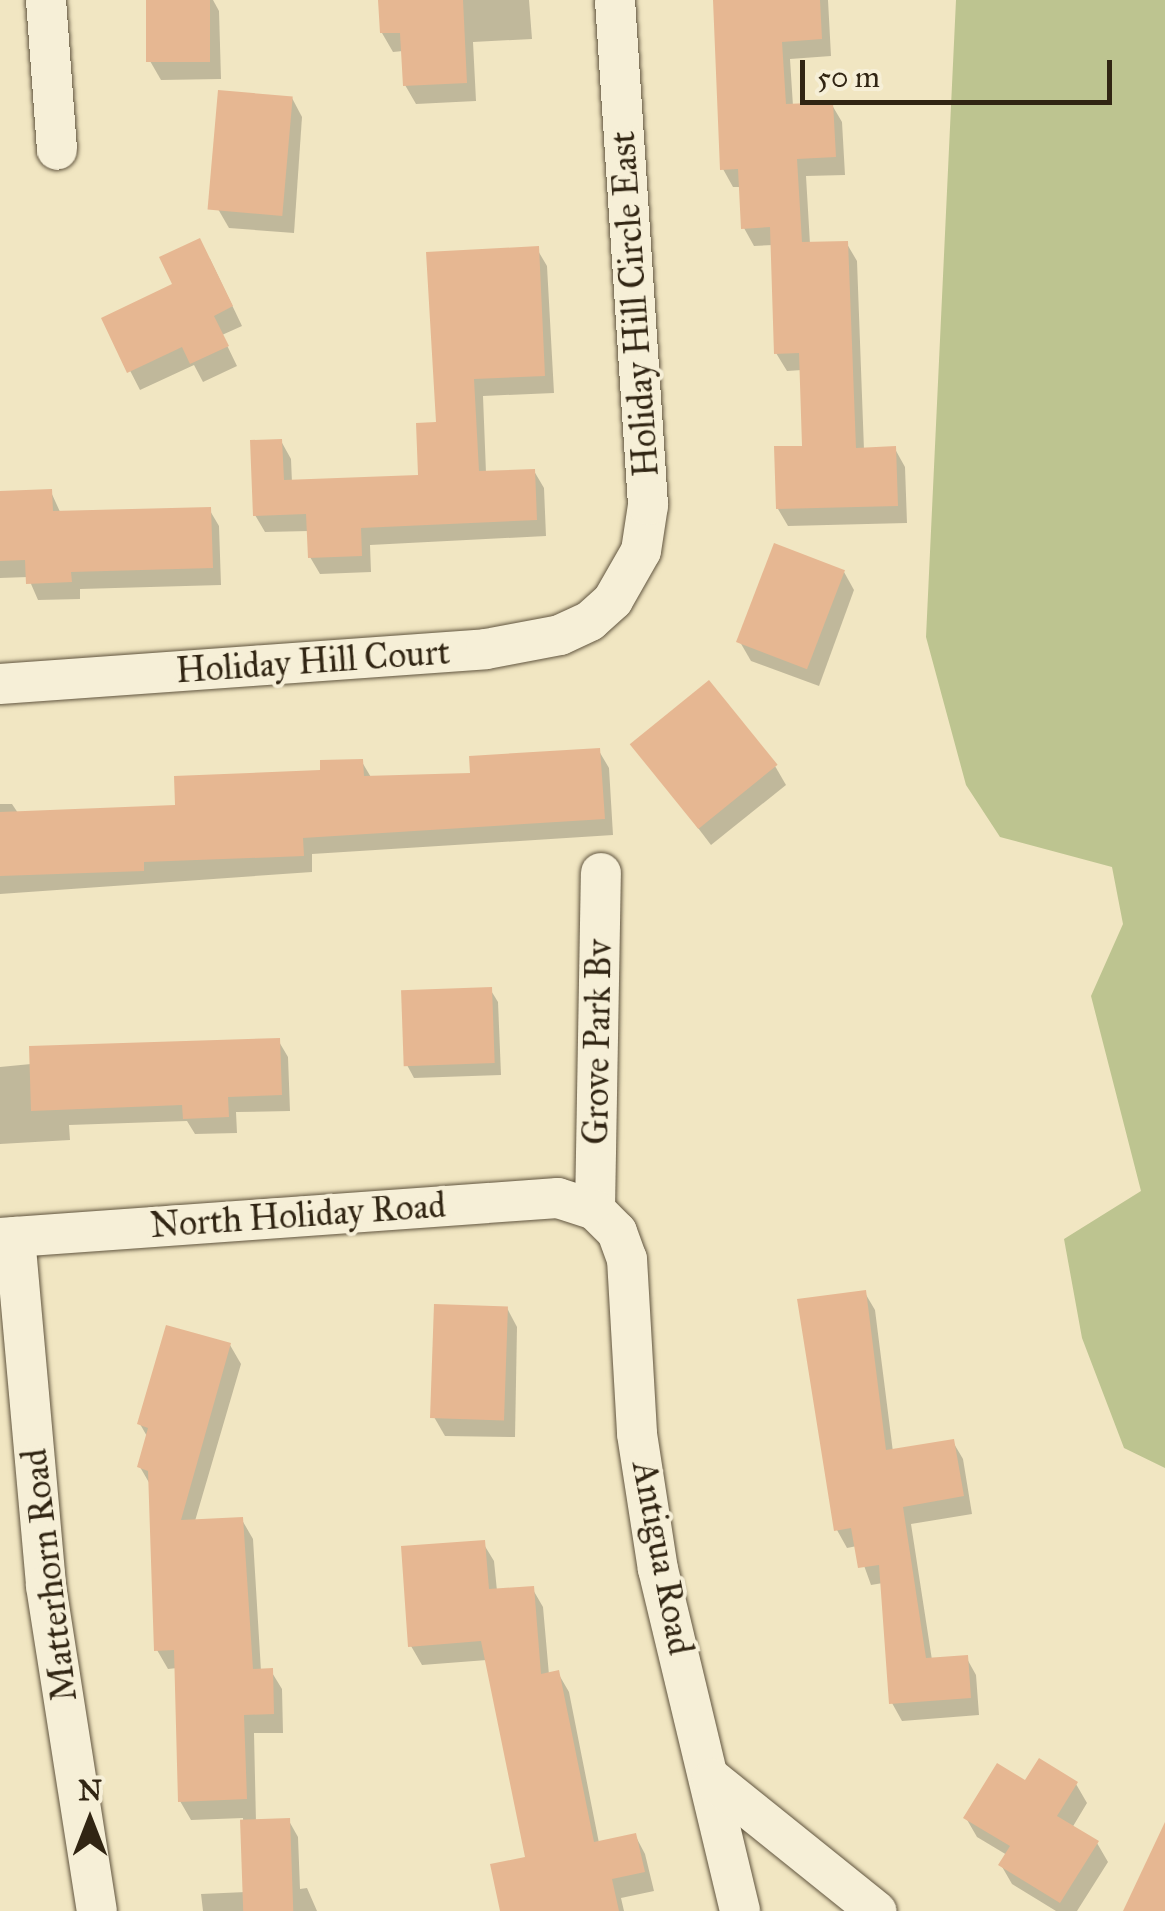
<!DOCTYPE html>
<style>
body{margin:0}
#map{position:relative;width:1165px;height:1911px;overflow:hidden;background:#f1e6c2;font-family:"IM FELL Great Primer",serif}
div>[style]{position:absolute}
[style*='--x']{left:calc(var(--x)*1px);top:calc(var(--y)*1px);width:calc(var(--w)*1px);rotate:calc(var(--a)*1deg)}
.green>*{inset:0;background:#bdc490}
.shadow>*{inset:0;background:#0003}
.building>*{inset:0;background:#e6b792;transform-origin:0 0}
.roads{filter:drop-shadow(0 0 2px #61553f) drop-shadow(0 0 2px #61553f)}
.minor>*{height:40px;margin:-20px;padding:0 20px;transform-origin:20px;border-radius:20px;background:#f6efd7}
span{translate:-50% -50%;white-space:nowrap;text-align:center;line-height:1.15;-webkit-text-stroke:8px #f6efd7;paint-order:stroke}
.street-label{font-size:35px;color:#312513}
.north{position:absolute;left:40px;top:1771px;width:100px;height:100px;-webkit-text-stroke:8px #f6efd7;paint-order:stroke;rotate:0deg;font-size:28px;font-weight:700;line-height:40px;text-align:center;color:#312513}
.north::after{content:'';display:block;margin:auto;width:35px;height:45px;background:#312513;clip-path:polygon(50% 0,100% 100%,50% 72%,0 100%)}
.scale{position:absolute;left:800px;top:60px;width:312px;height:45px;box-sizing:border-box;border:5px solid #312513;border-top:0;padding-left:12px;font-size:30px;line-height:35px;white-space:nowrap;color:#312513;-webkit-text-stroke:8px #f6efd7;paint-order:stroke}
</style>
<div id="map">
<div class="green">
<i style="clip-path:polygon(956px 0,1165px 0,1165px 1468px,1124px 1448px,1082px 1338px,1064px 1239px,1141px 1191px,1091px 996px,1123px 924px,1112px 867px,1000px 837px,966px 785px,926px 637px)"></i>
</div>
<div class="shadow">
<i style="clip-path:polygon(148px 0,213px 0,219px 11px,221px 79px,161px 80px,150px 61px)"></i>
<i style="clip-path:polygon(380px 0,529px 0,532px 39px,473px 42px,476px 101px,416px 104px,405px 85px,403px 51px,393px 52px,382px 33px)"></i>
<i style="clip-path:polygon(715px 0,828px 0,831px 56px,790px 59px,793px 106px,832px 105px,842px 122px,845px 175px,806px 176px,810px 244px,847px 244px,857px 261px,864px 450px,895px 449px,905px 467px,907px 523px,788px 526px,778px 509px,804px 448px,802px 370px,787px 371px,776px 353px,773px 245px,754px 246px,744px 228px,742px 187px,733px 187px,723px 169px)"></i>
<i style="clip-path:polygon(292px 98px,302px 117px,294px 233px,229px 228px,218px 209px)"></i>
<i style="clip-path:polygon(537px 249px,547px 266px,554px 393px,483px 396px,486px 473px,534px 471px,544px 488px,546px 536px,370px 545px,371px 572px,320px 574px,310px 557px,309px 531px,265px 532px,255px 515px,281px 441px,291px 459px,292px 483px,421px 478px,438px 424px)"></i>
<i style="clip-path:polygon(210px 259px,242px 326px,222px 335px,237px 366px,203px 382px,194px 365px,140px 390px,104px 320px,176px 285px)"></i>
<i style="clip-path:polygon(51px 492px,61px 514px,209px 509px,219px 526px,221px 585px,80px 589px,80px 599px,38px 600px,28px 577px,0 578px,0 494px)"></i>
<i style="clip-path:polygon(844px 572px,854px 590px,819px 686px,751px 661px,740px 642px)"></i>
<i style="clip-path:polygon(634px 744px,775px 766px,786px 785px,711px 845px)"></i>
<i style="clip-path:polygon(599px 751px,609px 768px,613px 835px,312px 854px,312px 872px,0 894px,0 804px,12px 804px,18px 813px,177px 807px,362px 762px,372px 779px,473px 775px)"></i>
<i style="clip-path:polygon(490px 989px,498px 1002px,501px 1075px,414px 1078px,407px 1065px)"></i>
<i style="clip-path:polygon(278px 1040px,288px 1057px,290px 1111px,236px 1112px,237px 1133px,195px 1134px,187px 1121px,69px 1125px,70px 1140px,0 1144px,0 1067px)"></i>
<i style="clip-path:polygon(865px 1293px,875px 1310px,893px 1452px,953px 1442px,963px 1459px,972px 1514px,911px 1524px,932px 1660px,966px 1657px,976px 1675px,979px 1715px,902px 1721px,892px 1703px,883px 1583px,871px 1585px,857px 1546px,847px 1548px,837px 1530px)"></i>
<i style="clip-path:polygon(507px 1308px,517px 1327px,515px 1437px,445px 1436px,434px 1417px)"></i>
<i style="clip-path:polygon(230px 1345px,241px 1364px,195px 1521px,242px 1520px,253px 1539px,261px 1671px,271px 1671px,282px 1689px,283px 1733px,254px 1733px,256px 1822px,289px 1821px,298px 1837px,300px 1889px,307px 1888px,317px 1911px,203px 1911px,201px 1894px,246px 1892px,243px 1818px,191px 1820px,180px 1801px,177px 1668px,168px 1669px,157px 1650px,151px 1486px,140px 1467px,148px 1438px,140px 1424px)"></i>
<i style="clip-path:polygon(483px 1543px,494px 1561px,497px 1591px,532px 1588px,543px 1607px,549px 1675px,558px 1673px,569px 1692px,599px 1843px,635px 1835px,645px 1854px,654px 1891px,621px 1898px,624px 1911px,503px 1911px,528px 1859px,487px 1660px,422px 1665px,411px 1646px)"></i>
<i style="clip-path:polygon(1026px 1783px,1076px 1784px,1087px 1803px,1072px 1828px,1097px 1843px,1108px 1862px,1077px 1911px,1056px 1911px,1012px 1884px,1001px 1865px,1007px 1855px,977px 1837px,966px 1818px)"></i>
</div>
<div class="building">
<i style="left:146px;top:0;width:64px;height:62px"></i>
<i style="clip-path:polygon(378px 0,463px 0,467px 83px,403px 86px,400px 33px,380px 33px)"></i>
<i style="clip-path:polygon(713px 0,820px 0,822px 39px,782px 42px,786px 104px,833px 102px,836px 157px,797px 159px,802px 242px,848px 241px,856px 448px,896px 446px,898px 506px,776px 509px,774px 446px,802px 446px,799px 353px,774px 354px,770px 227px,741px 229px,738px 169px,720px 170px)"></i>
<i style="left:218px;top:90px;width:75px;height:120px;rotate:5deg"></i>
<i style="clip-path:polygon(200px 238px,233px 306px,214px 316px,229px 346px,190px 364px,182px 347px,127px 373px,101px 318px,172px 284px,159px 257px)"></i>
<i style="clip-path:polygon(539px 246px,545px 376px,474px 379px,479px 471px,535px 469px,537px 520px,361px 528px,362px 556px,308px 558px,306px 514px,253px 516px,250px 440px,282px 439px,284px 480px,418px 475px,416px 423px,436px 422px,426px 252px)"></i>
<i style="clip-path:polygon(52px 489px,53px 511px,211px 507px,213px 568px,71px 572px,72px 582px,26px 584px,25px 560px,0 561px,0 491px)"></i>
<i style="left:774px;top:543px;width:76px;height:106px;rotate:21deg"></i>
<i style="left:709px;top:680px;width:109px;height:102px;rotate:51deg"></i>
<i style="clip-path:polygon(600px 748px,605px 819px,303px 838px,304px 856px,144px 862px,144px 871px,0 876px,0 812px,175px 805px,174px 776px,320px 770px,320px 760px,363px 759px,364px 776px,470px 773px,469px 756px)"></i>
<i style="left:492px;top:987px;width:76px;height:91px;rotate:88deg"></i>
<i style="clip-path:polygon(280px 1038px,282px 1095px,228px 1097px,229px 1117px,183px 1119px,182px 1105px,31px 1111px,29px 1046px)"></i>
<i style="clip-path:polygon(866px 1290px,886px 1450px,954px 1439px,964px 1496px,903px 1507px,926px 1658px,968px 1655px,971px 1698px,889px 1704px,879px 1565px,858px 1568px,851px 1528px,834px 1531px,797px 1299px)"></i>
<i style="left:434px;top:1304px;width:74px;height:114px;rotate:2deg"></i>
<i style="clip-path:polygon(166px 1325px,231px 1343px,181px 1520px,243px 1517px,253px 1669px,273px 1668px,274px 1714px,244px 1715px,247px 1799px,178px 1802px,174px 1650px,154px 1651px,148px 1471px,137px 1467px,148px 1428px,137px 1424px)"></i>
<i style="clip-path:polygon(485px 1540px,489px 1589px,534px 1586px,541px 1674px,559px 1670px,594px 1842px,636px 1833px,645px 1872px,612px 1879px,619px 1911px,500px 1911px,490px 1864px,525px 1857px,481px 1641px,408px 1647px,401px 1546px)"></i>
<i style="clip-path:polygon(1039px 1758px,1078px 1782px,1057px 1816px,1099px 1841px,1060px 1903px,998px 1865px,1010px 1846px,963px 1818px,997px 1763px,1025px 1780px)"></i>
<i style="left:290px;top:1818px;width:93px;height:50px;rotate:88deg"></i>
<i style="clip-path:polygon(1165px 1822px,1165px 1911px,1123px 1911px)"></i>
</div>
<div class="roads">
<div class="minor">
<i style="--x:46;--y:0;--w:150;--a:85.8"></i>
<i style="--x:0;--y:684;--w:487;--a:-4.1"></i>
<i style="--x:486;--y:649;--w:75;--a:-10.7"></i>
<i style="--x:560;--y:635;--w:33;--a:-25"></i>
<i style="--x:590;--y:621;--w:31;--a:-42"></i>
<i style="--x:613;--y:600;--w:56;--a:-60.3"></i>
<i style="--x:641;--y:551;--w:47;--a:-81.3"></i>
<i style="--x:648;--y:505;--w:506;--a:-93.74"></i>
<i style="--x:595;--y:1210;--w:337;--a:-89"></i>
<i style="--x:15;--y:1237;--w:350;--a:84.9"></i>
<i style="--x:46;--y:1586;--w:329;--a:81.1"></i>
<i style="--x:0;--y:1238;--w:559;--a:-4.1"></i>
<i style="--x:558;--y:1198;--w:39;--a:18"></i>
<i style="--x:595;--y:1210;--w:31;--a:45"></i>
<i style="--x:617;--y:1232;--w:29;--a:70"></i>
<i style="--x:627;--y:1259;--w:175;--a:86.7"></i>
<i style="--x:637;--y:1434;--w:137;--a:81.2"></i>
<i style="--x:658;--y:1569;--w:352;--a:76.5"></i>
<i style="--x:712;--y:1779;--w:211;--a:38.8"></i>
</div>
</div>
<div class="street-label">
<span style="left:635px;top:304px;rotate:-94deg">Holiday Hill Circle East</span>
<span style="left:313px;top:662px;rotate:-4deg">Holiday Hill Court</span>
<span style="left:598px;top:1042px;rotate:-89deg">Grove Park Bv</span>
<span style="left:298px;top:1216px;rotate:-4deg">North Holiday Road</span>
<span style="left:662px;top:1558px;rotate:79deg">Antigua Road</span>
<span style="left:50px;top:1575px;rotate:-97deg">Matterhorn Road</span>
</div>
<div class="north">N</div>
<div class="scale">50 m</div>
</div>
